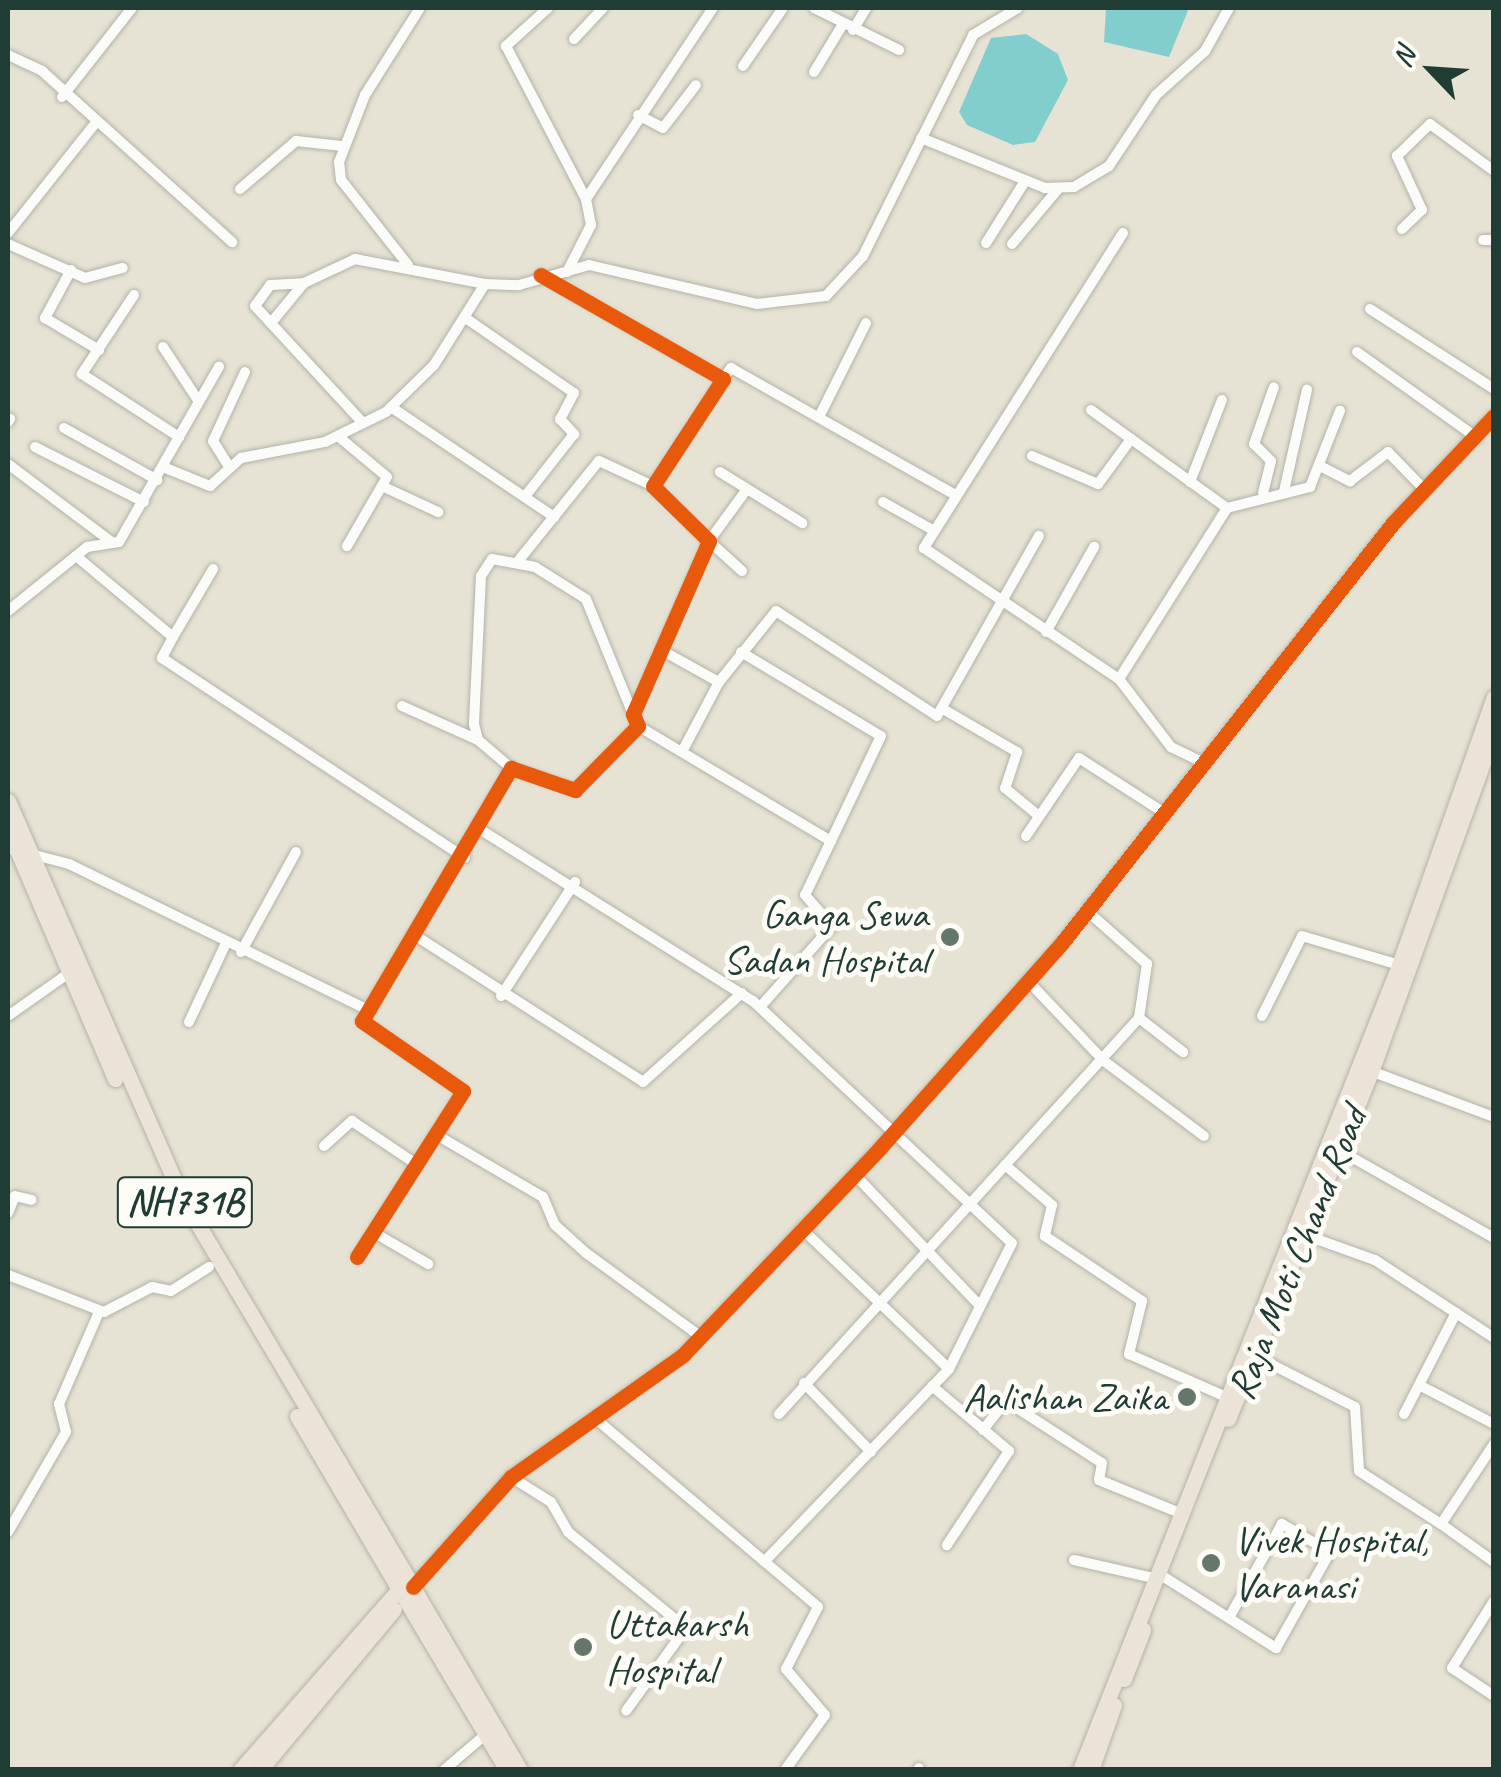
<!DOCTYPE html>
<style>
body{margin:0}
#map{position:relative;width:1501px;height:1777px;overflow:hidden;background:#e7e3d4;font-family:Caveat,sans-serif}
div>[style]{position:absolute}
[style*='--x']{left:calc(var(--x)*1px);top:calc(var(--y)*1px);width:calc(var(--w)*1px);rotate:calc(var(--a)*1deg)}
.water>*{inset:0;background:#82cdce}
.roads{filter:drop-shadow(0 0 2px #b3b3a9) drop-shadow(0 0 2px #b3b3a9)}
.minor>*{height:10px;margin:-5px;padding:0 5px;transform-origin:5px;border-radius:5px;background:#fbfbf9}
.tertiary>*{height:12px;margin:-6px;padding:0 6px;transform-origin:6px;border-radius:6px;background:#fbfbf9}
.primary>*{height:15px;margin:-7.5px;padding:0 7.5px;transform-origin:7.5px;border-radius:7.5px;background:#ebe3d7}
.trunk>*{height:15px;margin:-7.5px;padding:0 7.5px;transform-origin:7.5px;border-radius:7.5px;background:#ebe3d7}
.cycleway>*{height:15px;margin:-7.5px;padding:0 7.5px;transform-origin:7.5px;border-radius:7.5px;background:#e8590c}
.dots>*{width:28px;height:28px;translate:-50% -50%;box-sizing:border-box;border:5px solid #fdfcf7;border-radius:50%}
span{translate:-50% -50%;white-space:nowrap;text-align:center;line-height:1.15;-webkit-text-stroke:10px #fdfcf7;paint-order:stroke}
.shield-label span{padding:2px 8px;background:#fdfcf7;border:2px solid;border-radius:8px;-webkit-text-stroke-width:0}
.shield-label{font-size:38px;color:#1f3d34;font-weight:700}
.poi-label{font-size:40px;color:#1f3d34}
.right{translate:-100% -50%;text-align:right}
.left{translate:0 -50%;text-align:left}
.street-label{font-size:40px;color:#1f3d34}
.frame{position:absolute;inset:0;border:10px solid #1f3d34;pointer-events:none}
.north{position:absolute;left:1381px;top:20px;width:100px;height:100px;-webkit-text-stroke:8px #fdfcf7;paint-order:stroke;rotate:295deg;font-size:28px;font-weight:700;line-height:40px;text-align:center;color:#1f3d34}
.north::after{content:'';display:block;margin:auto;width:35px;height:45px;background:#1f3d34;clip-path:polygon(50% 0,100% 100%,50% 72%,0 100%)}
</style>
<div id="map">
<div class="water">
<i style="clip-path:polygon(1106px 8px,1189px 8px,1169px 57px,1104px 42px)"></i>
<i style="clip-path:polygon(1026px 34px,1058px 54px,1068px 80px,1035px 142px,1013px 145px,967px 125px,959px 112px,991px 38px)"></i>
</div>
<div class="roads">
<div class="minor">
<i style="--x:548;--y:8;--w:57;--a:137.9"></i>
<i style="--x:506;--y:46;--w:173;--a:62.4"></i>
<i style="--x:814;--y:8;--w:95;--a:26.3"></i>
<i style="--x:853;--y:30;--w:26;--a:-59"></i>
<i style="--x:574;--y:39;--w:42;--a:-46.9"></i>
<i style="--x:8;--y:55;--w:38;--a:25"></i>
<i style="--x:42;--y:71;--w:256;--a:42"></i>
<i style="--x:743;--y:66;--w:70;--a:-55.4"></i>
<i style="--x:814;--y:72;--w:56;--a:-58.9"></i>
<i style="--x:62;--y:97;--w:113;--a:-51.8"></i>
<i style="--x:638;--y:115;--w:28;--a:27"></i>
<i style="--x:663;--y:128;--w:54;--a:-52.5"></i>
<i style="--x:921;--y:138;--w:134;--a:22"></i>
<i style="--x:1045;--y:188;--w:29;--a:-2"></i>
<i style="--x:1074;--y:187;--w:41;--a:-31"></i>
<i style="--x:1109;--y:166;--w:85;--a:-56.5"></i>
<i style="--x:1156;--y:95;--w:66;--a:-41.9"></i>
<i style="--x:1205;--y:51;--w:49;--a:-60.8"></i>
<i style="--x:240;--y:189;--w:74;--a:-40.6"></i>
<i style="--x:296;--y:141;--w:46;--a:6.2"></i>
<i style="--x:1402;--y:229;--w:28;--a:-44"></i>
<i style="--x:1422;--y:210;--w:60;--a:-114.8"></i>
<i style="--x:1397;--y:156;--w:46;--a:-44.1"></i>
<i style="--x:1430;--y:124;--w:79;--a:36.3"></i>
<i style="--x:8;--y:233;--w:138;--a:-51.5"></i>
<i style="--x:1123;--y:233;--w:373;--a:122.3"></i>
<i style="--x:924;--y:548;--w:235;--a:33.9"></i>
<i style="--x:1119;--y:679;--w:86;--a:52.6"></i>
<i style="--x:1171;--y:747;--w:39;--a:26"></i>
<i style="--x:1483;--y:240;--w:11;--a:0"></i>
<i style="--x:986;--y:243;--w:73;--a:-57.8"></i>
<i style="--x:8;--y:244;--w:84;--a:23.8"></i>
<i style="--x:85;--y:278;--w:39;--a:-15"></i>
<i style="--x:1012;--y:244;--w:73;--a:-50"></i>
<i style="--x:408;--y:265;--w:108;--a:-128.2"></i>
<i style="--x:341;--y:180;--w:18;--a:-96"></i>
<i style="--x:339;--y:162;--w:72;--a:-68.8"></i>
<i style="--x:365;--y:95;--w:103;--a:-57.7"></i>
<i style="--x:71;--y:270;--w:55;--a:118.4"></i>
<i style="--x:45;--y:318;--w:63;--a:30.7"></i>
<i style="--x:567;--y:272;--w:53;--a:-62.9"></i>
<i style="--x:591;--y:225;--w:26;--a:-101"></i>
<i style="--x:586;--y:199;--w:229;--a:-56.4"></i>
<i style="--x:134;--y:295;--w:95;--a:123.4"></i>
<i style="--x:82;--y:374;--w:116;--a:33"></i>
<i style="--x:1370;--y:309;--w:148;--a:32.8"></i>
<i style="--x:467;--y:319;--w:130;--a:34.7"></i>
<i style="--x:574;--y:393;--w:30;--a:118"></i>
<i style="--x:560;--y:419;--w:21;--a:47"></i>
<i style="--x:574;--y:434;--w:78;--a:128.2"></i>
<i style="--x:271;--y:323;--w:52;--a:-50.5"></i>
<i style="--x:163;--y:347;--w:64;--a:56.6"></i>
<i style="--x:1357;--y:352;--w:148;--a:35.6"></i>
<i style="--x:723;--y:379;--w:14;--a:-54"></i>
<i style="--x:731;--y:368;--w:256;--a:29.5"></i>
<i style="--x:391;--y:407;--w:197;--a:34"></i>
<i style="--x:1091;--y:410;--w:168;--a:35.8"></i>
<i style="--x:819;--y:417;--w:105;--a:-63.4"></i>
<i style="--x:8;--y:422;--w:4;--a:-56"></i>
<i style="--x:363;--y:423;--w:159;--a:-132.7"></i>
<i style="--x:255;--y:306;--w:26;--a:-54"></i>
<i style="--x:270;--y:285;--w:34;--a:-3"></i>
<i style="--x:304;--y:283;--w:56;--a:-25.2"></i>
<i style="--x:355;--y:259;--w:132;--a:10.9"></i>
<i style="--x:485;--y:284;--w:34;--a:2"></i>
<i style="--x:519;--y:285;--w:73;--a:-15.9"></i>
<i style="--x:589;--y:265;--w:172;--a:13.1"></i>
<i style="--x:757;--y:304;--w:69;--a:-6.6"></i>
<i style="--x:826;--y:296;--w:54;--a:-47.2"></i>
<i style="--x:863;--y:256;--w:247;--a:-63.5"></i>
<i style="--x:973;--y:35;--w:52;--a:-31"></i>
<i style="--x:64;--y:428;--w:107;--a:29.2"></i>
<i style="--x:339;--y:437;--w:62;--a:39.8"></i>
<i style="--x:387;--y:477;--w:80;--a:120.1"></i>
<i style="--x:35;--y:447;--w:122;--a:26.8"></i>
<i style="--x:1032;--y:456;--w:72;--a:23"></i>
<i style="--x:1098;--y:484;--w:56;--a:-53.7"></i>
<i style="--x:8;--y:464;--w:131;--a:37"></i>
<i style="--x:228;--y:465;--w:28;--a:-122"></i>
<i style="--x:213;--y:441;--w:76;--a:-65.1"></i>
<i style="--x:1320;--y:466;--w:34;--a:27"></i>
<i style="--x:1350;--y:481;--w:48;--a:-37.3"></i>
<i style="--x:1388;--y:452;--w:53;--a:45.8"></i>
<i style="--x:163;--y:467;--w:51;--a:22"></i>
<i style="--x:210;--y:486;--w:42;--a:-42.1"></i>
<i style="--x:241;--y:458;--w:86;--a:-10.8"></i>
<i style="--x:325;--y:442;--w:68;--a:-26.2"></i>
<i style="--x:386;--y:412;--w:67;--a:-44.4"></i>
<i style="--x:434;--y:365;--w:96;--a:-57.8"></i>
<i style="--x:720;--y:472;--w:97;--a:31.9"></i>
<i style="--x:1190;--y:482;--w:88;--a:-68.7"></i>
<i style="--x:384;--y:487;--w:60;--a:24.8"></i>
<i style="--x:1284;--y:491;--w:104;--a:-77.2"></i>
<i style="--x:1263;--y:493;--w:33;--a:-76"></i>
<i style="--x:1271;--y:461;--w:24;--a:-135"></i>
<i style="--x:1254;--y:444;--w:60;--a:-70.7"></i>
<i style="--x:883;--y:502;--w:55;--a:29.4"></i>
<i style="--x:76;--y:556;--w:126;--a:39.9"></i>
<i style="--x:173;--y:637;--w:24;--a:118"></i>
<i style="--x:162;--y:658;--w:363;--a:33.4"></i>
<i style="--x:519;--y:560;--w:127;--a:-51.1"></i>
<i style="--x:599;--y:461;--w:60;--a:24.8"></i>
<i style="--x:742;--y:571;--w:45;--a:-137.7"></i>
<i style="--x:709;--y:541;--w:64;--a:-53.8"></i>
<i style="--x:8;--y:611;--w:102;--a:-39"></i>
<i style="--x:87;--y:547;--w:32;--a:-9"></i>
<i style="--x:119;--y:542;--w:202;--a:-60.3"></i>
<i style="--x:1046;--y:632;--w:98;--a:-60.5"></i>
<i style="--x:173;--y:637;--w:79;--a:-59.5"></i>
<i style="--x:663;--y:651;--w:64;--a:29"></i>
<i style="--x:741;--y:652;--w:163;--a:31"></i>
<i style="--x:881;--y:736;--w:176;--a:115.5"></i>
<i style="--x:805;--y:895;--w:41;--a:48.9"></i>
<i style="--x:832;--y:926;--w:108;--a:131.6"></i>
<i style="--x:1119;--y:679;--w:202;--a:-57.7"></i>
<i style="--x:1227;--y:508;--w:86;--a:-14.2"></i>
<i style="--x:1310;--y:487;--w:82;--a:-68.5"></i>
<i style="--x:402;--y:706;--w:83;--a:24.1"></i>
<i style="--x:943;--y:709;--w:86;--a:30.2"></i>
<i style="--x:1017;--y:752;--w:38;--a:108"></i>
<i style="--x:1005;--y:788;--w:44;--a:39.5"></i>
<i style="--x:638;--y:726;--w:225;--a:30.8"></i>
<i style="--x:684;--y:748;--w:75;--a:-62.1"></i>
<i style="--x:719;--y:682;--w:91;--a:-51.2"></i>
<i style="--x:776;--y:611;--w:192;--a:33.1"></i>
<i style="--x:937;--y:716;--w:207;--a:-60.5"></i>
<i style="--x:511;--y:768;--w:43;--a:-139.7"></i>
<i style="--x:478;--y:740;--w:16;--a:-104"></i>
<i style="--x:474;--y:724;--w:148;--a:-87.3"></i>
<i style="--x:481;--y:576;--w:20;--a:-57"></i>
<i style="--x:492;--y:559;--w:44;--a:10.5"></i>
<i style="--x:535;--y:567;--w:60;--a:32.1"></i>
<i style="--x:586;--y:599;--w:124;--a:67.8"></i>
<i style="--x:481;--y:830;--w:321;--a:32.2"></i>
<i style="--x:753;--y:1001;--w:354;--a:43.1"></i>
<i style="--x:1012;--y:1243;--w:141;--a:116.6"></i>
<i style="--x:949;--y:1369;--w:267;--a:133.8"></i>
<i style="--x:1026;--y:836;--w:94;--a:-55.8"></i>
<i style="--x:1079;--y:758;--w:103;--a:32.8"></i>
<i style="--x:8;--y:848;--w:63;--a:14.7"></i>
<i style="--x:69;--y:864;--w:334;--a:26"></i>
<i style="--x:416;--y:936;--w:270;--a:32.7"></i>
<i style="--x:643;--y:1082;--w:133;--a:-42"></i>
<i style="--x:241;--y:952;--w:114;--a:-61.2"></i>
<i style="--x:1028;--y:981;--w:110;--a:46.5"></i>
<i style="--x:1104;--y:1061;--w:125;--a:36.9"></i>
<i style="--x:501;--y:996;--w:136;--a:-57"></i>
<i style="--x:8;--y:1016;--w:75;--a:-35.2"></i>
<i style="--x:1262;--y:1016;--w:89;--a:-63.4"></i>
<i style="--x:1302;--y:936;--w:101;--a:16.6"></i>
<i style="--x:1139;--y:1018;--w:56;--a:37.7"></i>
<i style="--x:189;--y:1022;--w:85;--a:-64.9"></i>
<i style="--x:1368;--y:1070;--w:134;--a:20.5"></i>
<i style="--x:435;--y:1134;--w:125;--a:30.3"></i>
<i style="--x:543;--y:1197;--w:30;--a:67"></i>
<i style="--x:555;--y:1225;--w:42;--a:42.1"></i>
<i style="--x:586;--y:1253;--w:141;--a:36.1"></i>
<i style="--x:324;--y:1146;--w:38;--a:-42"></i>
<i style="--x:352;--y:1121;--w:77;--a:33.9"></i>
<i style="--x:1339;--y:1150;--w:178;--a:29.6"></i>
<i style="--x:1005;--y:1165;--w:62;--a:40.4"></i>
<i style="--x:1052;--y:1205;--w:32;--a:103"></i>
<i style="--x:1045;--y:1236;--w:117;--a:33.8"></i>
<i style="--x:1142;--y:1301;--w:55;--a:103.8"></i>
<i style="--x:1129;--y:1354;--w:106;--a:23.9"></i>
<i style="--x:854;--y:1174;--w:182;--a:46.3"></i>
<i style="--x:8;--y:1213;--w:18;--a:-68"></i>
<i style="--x:15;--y:1196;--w:17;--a:13"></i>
<i style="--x:801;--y:1228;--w:204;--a:43.6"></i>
<i style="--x:373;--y:1232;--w:64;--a:30.2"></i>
<i style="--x:1305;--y:1235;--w:74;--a:19.7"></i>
<i style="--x:1375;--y:1260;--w:142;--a:33.2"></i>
<i style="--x:357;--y:1257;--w:197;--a:-57.4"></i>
<i style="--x:463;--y:1091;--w:123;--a:-145.3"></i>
<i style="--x:362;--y:1021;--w:294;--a:-59.5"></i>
<i style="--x:511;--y:768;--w:68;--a:19"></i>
<i style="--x:575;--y:790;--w:90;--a:-45.5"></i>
<i style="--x:638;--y:726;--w:13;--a:-113"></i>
<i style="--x:633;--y:714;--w:189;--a:-66.3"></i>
<i style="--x:709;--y:541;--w:78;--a:-135.5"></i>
<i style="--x:653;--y:486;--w:128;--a:-56.8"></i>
<i style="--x:723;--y:379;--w:210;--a:-150.3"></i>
<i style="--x:8;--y:1275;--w:103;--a:21.1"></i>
<i style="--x:104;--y:1312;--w:54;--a:-27.5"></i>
<i style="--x:152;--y:1287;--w:19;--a:12"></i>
<i style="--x:171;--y:1291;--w:45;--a:-32.3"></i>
<i style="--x:1255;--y:1356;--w:112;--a:27"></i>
<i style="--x:1355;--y:1407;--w:64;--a:86.4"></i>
<i style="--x:1359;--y:1471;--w:98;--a:32.9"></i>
<i style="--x:804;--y:1383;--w:96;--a:45.8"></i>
<i style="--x:932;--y:1386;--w:101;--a:40.2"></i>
<i style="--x:1009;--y:1451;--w:113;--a:123.4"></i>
<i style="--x:1421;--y:1386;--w:82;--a:27.5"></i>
<i style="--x:779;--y:1414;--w:535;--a:-47.73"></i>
<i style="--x:1139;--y:1018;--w:55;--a:-81.6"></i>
<i style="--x:1147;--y:964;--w:80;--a:-138.5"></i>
<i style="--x:1404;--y:1414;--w:114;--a:-62.8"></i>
<i style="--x:597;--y:1420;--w:289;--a:40.2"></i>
<i style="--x:818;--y:1607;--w:70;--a:117.3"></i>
<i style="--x:786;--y:1669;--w:60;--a:49.7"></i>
<i style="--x:825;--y:1715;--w:68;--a:126"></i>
<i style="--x:983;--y:1430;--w:37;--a:-52"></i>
<i style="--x:1006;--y:1401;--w:114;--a:32.9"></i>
<i style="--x:1102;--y:1463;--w:17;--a:100"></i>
<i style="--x:1099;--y:1480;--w:87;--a:22.2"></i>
<i style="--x:1494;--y:1444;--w:96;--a:123.5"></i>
<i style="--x:1441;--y:1524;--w:65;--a:35.6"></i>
<i style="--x:511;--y:1477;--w:47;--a:32"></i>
<i style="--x:551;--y:1502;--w:34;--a:60"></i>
<i style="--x:568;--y:1532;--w:152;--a:39.1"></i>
<i style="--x:686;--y:1628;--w:102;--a:125.9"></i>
<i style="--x:8;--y:1532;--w:116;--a:-59.9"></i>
<i style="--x:66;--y:1432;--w:29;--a:-104"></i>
<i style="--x:59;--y:1404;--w:100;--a:-66.5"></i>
<i style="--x:1074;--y:1560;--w:82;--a:12.7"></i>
<i style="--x:1164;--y:1577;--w:133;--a:32.4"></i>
<i style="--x:1276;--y:1648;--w:110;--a:-60.6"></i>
<i style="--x:1330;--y:1552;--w:56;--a:-149.7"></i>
<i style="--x:1282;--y:1524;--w:106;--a:119.5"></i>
<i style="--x:1494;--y:1601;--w:79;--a:122.1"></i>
<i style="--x:1452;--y:1668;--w:50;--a:33.7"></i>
<i style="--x:444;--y:1770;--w:55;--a:-40.6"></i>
<i style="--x:918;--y:1770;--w:2;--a:-63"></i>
</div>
<div class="tertiary">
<i style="--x:413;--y:1587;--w:147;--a:-48.3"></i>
<i style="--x:511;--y:1477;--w:211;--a:-35.3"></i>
<i style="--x:683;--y:1355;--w:284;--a:-46.4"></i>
<i style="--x:879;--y:1149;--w:274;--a:-48.4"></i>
<i style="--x:1061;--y:944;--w:536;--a:-51.74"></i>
<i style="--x:1393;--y:523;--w:147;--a:-46.7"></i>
</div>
<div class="primary">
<i style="--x:1228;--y:1419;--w:375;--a:-67.6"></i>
<i style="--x:1371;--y:1072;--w:361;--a:-70.1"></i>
<i style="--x:408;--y:1579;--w:221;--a:59.6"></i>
<i style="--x:399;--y:1589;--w:211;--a:59.2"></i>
<i style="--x:1124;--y:1679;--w:53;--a:-68.8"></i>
<i style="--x:1080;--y:1770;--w:866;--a:-68.38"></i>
<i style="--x:1399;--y:965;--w:284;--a:-70.5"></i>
<i style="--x:1091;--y:1770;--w:69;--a:-70.5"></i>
</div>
<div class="trunk">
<i style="--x:8;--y:801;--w:437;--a:66.3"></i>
<i style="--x:184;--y:1201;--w:439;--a:59.3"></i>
<i style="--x:408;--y:1579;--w:254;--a:131.3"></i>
<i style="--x:8;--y:829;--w:272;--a:66.8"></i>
<i style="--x:297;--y:1416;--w:201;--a:59.5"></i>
<i style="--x:260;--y:1770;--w:209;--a:-50.2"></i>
</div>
</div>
<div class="cycleway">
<i style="--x:357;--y:1257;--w:197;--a:-57.4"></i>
<i style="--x:463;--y:1091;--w:123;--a:-145.3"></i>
<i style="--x:362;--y:1021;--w:294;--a:-59.5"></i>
<i style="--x:511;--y:768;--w:68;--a:19"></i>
<i style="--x:575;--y:790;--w:90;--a:-45.5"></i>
<i style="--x:638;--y:726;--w:13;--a:-113"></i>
<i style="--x:633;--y:714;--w:189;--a:-66.3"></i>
<i style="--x:709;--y:541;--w:78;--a:-135.5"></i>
<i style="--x:653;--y:486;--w:128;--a:-56.8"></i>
<i style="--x:723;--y:379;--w:210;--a:-150.3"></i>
<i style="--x:413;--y:1587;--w:147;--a:-48.3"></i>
<i style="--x:511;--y:1477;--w:211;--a:-35.3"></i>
<i style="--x:683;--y:1355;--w:284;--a:-46.4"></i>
<i style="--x:879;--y:1149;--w:274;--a:-48.4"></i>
<i style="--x:1061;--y:944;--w:536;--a:-51.74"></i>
<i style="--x:1393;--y:523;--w:147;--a:-46.7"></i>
</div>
<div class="dots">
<i style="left:950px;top:937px;background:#65776c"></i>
<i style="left:1187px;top:1397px;background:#65776c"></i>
<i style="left:1211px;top:1563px;background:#65776c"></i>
<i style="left:583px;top:1647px;background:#65776c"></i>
</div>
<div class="shield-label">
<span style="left:185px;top:1202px">NH731B</span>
</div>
<div class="poi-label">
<span class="right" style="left:928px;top:937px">Ganga Sewa<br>Sadan Hospital</span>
<span class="right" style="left:1167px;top:1397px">Aalishan Zaika</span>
<span class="left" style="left:1234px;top:1563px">Vivek Hospital,<br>Varanasi</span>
<span class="left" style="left:606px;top:1647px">Uttakarsh<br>Hospital</span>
</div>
<div class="street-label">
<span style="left:1297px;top:1253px;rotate:-68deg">Raja Moti Chand Road</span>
</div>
<div class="frame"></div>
<div class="north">N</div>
</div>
